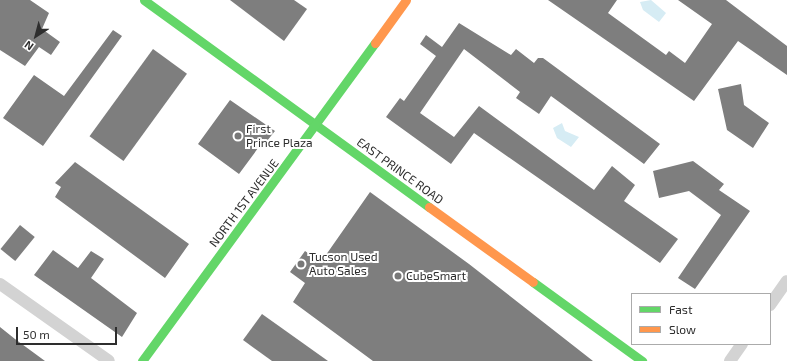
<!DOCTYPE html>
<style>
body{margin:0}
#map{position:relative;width:787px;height:361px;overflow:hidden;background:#fff;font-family:"Exo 2",sans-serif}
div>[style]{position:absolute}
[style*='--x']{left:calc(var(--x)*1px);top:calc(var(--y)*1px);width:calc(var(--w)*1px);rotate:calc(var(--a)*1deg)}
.water>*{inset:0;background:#d6ecf4}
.building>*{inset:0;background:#7e7e7e;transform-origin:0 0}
.street>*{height:12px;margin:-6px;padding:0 6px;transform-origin:6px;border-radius:6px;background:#d3d3d3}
.fast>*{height:9px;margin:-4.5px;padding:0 4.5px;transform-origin:4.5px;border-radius:4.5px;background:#63d668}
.slow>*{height:9px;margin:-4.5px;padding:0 4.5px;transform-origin:4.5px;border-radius:4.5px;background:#ff974d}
.dots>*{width:11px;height:11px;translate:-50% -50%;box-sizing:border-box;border:2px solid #fff;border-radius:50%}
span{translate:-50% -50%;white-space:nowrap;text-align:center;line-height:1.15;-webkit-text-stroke:4px #fff;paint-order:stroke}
.poi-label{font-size:12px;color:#2e2e2e}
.left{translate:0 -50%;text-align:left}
.street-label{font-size:12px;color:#2e2e2e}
.legend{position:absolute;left:631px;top:293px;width:140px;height:52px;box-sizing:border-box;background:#fff;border:1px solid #ababab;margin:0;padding:5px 7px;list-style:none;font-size:12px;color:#2e2e2e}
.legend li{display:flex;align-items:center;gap:8px;height:20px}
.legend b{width:20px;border:1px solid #ababab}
.north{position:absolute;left:16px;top:16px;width:40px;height:40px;-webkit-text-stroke:3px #fff;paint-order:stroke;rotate:216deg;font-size:11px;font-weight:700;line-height:16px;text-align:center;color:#2e2e2e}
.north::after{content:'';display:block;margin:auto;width:14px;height:18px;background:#2e2e2e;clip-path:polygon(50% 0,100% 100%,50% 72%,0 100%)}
.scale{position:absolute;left:16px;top:327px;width:101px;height:18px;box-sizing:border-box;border:2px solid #2e2e2e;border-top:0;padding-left:5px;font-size:12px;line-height:14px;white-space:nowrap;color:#2e2e2e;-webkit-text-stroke:3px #fff;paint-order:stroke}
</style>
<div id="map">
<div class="water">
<i style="clip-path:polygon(651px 0,666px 13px,659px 22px,643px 10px,640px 2px)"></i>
<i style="clip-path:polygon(562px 123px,565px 131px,579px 137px,571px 147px,557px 138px,553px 128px)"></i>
</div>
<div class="building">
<i style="clip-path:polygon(0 0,30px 0,49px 13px,42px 29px,60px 42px,51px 55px,39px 47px,25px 66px,0 50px)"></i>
<i style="clip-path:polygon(230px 0,294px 0,307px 9px,284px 41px)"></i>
<i style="clip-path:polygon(548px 0,617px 0,608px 13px,666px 55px,669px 51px,685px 63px,712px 24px,678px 0,726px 0,787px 46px,787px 75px,738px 41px,694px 101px)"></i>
<i style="clip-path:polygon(459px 23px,511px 55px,516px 49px,534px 63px,538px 58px,543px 58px,660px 144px,644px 164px,551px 96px,539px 114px,516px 98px,520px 92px,464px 49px,420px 113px,454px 137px,479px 106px,594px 190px,612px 166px,635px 185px,624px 201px,678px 239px,660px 263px,474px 133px,451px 164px,386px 117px,400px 98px,404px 101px,436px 56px,420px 44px,426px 35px,442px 47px)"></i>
<i style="clip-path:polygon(113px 30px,122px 36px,43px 146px,3px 118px,34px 75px,64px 96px)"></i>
<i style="left:153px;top:49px;width:42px;height:108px;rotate:36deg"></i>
<i style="clip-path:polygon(741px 84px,744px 105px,769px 123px,753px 148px,727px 130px,718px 89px)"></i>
<i style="clip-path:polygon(230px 100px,275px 131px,267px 141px,264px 140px,239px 174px,198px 144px)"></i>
<i style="clip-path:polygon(693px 161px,724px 184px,719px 190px,750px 211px,695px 289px,678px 278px,721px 215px,689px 191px,659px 198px,653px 171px)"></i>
<i style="clip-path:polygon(75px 162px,189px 244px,165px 278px,55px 197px,61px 187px,55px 183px)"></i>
<i style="clip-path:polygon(370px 192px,469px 264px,593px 361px,373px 361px,293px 302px,305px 283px,290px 272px,305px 251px,321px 262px)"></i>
<i style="left:20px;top:225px;width:19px;height:31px;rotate:39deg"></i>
<i style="clip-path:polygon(53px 250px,78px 268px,91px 251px,104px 259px,91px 278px,137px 313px,122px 337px,34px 275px)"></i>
<i style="clip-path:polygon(262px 314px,328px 361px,272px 361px,243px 340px)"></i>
<i style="clip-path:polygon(0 327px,15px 339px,45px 361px,0 361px)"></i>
</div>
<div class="street">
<i style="--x:0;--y:284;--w:133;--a:35.2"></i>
<i style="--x:770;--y:305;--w:29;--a:-55"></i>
<i style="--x:730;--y:361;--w:21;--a:-55"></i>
</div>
<div class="fast">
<i style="--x:144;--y:0;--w:352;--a:36"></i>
<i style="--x:533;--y:282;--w:135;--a:35.9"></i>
<i style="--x:142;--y:361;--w:394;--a:-53.8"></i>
</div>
<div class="slow">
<i style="--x:375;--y:43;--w:53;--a:-54.2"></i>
<i style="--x:429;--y:207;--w:128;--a:35.8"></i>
</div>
<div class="dots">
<i style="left:238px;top:136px;background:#777"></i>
<i style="left:301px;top:264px;background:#777"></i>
<i style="left:398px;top:276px;background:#777"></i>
</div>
<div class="poi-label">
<span class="left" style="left:246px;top:136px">First<br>Prince Plaza</span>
<span class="left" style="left:309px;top:264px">Tucson Used<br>Auto Sales</span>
<span class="left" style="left:406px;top:276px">CubeSmart</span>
</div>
<div class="street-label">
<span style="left:400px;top:171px;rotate:36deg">EAST PRINCE ROAD</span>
<span style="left:244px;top:203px;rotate:-53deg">NORTH 1ST AVENUE</span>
</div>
<ul class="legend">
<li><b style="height:5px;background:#63d668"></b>Fast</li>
<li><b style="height:5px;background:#ff974d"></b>Slow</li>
</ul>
<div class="north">N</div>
<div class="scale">50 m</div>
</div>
